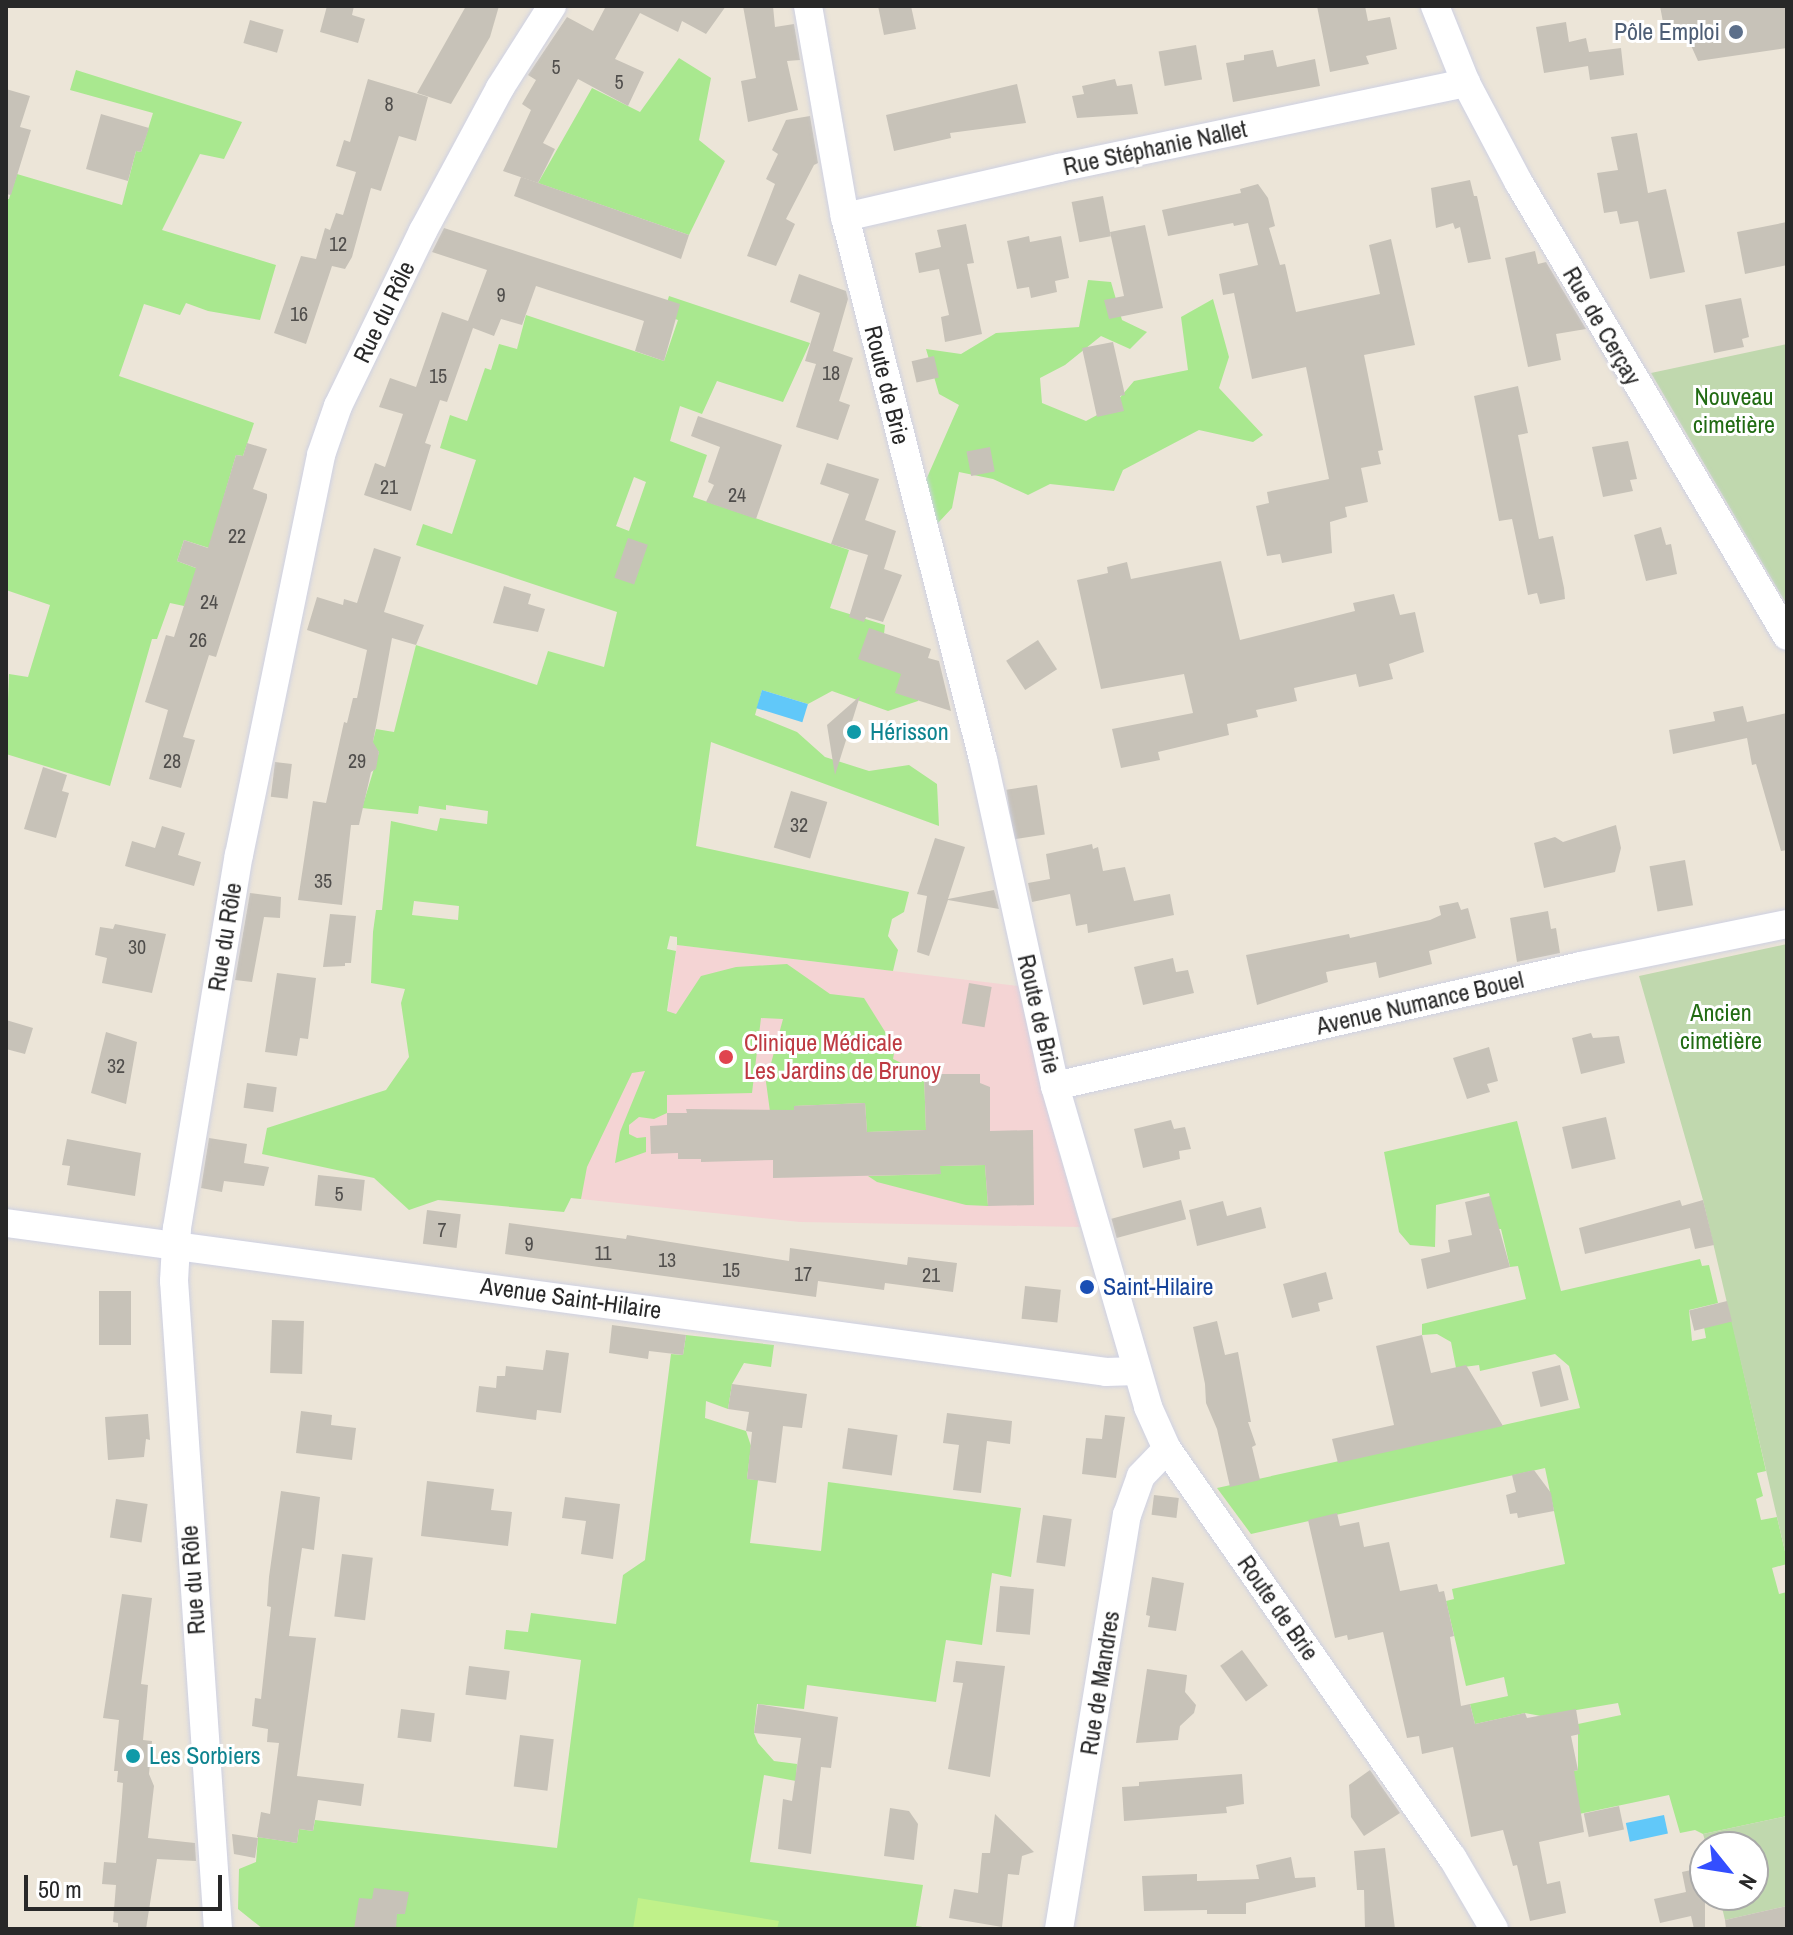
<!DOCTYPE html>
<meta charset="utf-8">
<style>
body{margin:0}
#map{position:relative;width:1793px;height:1935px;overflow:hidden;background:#ece5d8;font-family:"Archivo Narrow",sans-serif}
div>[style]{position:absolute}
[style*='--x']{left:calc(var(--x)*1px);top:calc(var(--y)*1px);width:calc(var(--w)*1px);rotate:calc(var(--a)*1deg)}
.medical>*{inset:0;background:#f4d4d4}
.green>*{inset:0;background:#a9e88f}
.cemetery>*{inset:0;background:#c0d8ae}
.pitch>*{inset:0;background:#c0f18a}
.water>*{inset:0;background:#61c8f9;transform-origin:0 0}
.building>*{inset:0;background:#c7c2b8;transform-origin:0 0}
.roads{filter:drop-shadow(0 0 2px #ced1e3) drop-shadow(0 0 2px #ced1e3)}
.minor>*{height:28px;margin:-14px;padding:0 14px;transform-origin:14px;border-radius:14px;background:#fff}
.dots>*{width:22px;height:22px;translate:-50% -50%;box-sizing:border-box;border:4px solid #fff;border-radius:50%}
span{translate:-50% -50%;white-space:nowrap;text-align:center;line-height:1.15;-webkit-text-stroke:6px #fff;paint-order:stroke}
.number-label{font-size:20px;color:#504e4c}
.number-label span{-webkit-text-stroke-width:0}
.service-label{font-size:24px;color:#4e5e75}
.right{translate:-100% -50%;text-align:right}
.street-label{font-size:24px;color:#282828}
.park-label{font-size:24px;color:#216b13}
.culture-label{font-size:24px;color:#0d838f}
.left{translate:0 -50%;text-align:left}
.health-label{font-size:24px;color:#be3a42}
.transit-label{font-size:24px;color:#164399}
.frame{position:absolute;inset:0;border:8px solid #282828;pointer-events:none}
.north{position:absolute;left:1689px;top:1831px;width:80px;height:80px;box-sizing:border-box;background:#fff;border:2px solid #a9a9a9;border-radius:50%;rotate:120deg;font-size:22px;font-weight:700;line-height:32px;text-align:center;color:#282828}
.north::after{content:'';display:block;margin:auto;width:28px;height:36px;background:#334eff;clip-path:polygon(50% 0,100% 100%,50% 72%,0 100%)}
.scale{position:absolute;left:24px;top:1875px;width:198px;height:36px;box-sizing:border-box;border:4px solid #282828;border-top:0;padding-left:10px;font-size:24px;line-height:28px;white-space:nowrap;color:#282828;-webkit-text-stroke:6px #fff;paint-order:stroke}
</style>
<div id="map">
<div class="medical">
<i style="clip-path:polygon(677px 945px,1018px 986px,1041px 1089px,1080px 1227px,800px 1222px,571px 1198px,427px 993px,666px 1023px)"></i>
</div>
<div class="green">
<i style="clip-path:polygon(679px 58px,711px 78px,699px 140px,725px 161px,689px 235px,538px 183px,592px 88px,640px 112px)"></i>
<i style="clip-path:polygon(76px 70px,242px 122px,224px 159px,200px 154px,162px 230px,276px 265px,260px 320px,208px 311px,186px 303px,180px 315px,144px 304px,119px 376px,254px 423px,243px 456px,236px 455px,209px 548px,184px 540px,177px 561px,201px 570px,184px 606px,170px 603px,157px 639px,152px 639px,110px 786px,6px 754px,9px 674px,28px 677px,50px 605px,6px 590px,6px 199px,9px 199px,17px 174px,122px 205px,136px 151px,141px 152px,153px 113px,70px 90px)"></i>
<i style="clip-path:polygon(1088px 280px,1111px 282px,1122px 320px,1147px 332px,1130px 349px,1101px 336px,1065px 365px,1040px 378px,1042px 403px,1086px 421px,1112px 407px,1134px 381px,1188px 370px,1181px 317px,1213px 299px,1229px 357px,1219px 388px,1263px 435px,1253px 442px,1199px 430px,1123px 470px,1114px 491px,1050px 484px,1028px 495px,993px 479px,959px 472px,952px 508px,938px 523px,922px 489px,959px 405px,939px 394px,926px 349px,961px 354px,996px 333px,1079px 327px)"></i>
<i style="clip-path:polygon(evenodd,669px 296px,810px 343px,783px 402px,717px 381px,702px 414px,680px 406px,670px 441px,707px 455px,693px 497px,849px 550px,830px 608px,885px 625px,883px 643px,919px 697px,918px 701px,888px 711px,832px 691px,808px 704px,762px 690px,755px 715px,797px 732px,825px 757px,869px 771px,909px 765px,937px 784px,939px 826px,711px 742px,696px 846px,909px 892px,904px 912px,892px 919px,888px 936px,898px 950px,893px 971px,677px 945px,677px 937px,670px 936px,667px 949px,676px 951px,667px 1011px,676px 1014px,701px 976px,736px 967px,787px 964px,830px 994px,864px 998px,889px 1038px,897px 1036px,893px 1059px,924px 1074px,926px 1130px,867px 1132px,865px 1103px,794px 1106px,795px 1133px,773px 1134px,766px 1082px,783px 1019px,761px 1018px,752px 1093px,667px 1095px,667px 1113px,654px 1119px,639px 1117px,629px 1125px,629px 1134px,637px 1138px,646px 1137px,646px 1152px,615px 1163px,620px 1132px,645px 1071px,632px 1073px,587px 1167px,581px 1199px,571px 1198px,564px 1212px,438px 1200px,409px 1210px,374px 1178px,262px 1154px,267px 1128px,386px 1090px,409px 1057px,401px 1003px,405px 989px,371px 983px,373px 932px,376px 910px,382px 910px,391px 821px,437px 831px,440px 818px,487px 824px,488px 811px,446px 805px,446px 810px,419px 806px,418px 814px,362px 808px,379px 752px,372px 745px,376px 729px,394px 732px,416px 645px,537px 685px,548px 651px,604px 667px,617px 612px,416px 545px,423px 524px,452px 534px,476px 460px,440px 448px,450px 415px,467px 421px,485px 368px,491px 370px,499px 344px,517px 349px,526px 315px,664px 361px,678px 320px,663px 315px,669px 296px,634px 477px,646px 482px,629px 531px,616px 526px,634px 477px,669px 296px,414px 901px,459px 906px,458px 920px,412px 915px,414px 901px)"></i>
<i style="clip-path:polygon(1517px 1121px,1561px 1291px,1700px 1259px,1702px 1266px,1709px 1265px,1718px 1303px,1689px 1310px,1692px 1341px,1706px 1338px,1703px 1321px,1707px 1326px,1732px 1321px,1766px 1471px,1757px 1473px,1763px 1496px,1756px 1499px,1761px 1520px,1777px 1517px,1787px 1560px,1787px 1564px,1772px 1568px,1779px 1594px,1787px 1592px,1787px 1816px,1703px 1834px,1695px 1830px,1680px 1833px,1669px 1795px,1541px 1822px,1574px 1771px,1578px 1770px,1578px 1724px,1621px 1715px,1618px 1703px,1541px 1716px,1525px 1713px,1475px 1724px,1470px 1704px,1508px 1696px,1504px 1677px,1466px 1686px,1446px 1601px,1454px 1599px,1452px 1589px,1565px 1564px,1545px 1468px,1251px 1534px,1217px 1488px,1580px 1408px,1569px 1366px,1555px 1354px,1480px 1371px,1479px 1365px,1456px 1368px,1451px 1342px,1437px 1334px,1422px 1335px,1422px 1324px,1526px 1299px,1518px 1266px,1510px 1267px,1501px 1229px,1497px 1229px,1489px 1193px,1436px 1205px,1435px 1247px,1410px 1245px,1399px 1232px,1384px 1152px)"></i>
<i style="clip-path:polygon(985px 1165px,988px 1206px,966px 1205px,877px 1182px,868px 1176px,940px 1174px,940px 1166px)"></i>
<i style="clip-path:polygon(686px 1335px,774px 1345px,771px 1367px,744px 1363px,732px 1384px,728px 1409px,706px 1401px,705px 1418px,746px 1431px,751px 1446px,747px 1479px,758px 1480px,750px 1543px,821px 1551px,828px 1482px,1021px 1508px,1011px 1577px,992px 1573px,982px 1645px,946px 1640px,936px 1702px,807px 1685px,804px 1709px,757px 1704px,754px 1733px,758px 1743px,774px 1761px,797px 1764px,796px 1781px,764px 1775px,750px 1862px,923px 1885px,916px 1926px,936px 1929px,263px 1929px,238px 1909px,239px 1869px,256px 1862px,258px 1837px,297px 1843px,299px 1829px,313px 1831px,315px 1820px,557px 1848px,581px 1660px,504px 1649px,506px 1630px,528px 1632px,531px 1613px,616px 1624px,623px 1575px,645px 1560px,671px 1354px,683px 1355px)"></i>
</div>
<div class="cemetery">
<i style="clip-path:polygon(1787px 344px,1787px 605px,1651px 373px)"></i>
<i style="clip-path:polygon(1787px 944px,1787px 1560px,1703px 1200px,1639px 976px)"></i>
<i style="clip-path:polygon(1787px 1816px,1787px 1906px,1725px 1920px,1719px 1895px,1753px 1895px,1753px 1847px,1707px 1847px,1703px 1834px)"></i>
</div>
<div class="pitch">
<i style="clip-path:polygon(638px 1898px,779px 1921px,777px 1929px,633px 1929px)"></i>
</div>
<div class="water">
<i style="left:762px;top:690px;width:48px;height:19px;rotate:17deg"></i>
<i style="left:1664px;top:1815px;width:19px;height:39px;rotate:78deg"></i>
</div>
<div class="building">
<i style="clip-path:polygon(327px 6px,354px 6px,352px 15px,365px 19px,358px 43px,320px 32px)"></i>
<i style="clip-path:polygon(466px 6px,499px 6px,490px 37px,451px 104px,417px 93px)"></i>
<i style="clip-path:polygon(606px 6px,726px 6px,706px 34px,682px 21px,678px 32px,640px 13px,615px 59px,644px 72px,628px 106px,578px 79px,543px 143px,555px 149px,538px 183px,503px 171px,531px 110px,522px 104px,536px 80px,528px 75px,567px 17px,593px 31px)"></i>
<i style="clip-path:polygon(743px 6px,773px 6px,775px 27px,794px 24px,800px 60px,787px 61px,798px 110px,748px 122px,741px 81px,756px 78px)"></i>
<i style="clip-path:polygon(878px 6px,911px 6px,916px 29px,884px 35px)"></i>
<i style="clip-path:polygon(1317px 6px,1365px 6px,1368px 21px,1390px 17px,1397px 49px,1366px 56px,1369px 64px,1330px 72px)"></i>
<i style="clip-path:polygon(1660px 6px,1787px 6px,1787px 48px,1698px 61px,1684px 30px,1665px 33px)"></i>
<i style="left:250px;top:20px;width:35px;height:24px;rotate:16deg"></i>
<i style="clip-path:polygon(1566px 22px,1569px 42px,1586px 38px,1589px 52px,1621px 48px,1624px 75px,1590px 80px,1588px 66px,1544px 73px,1536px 27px)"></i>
<i style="left:1196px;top:45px;width:35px;height:38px;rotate:80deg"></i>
<i style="clip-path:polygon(1273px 50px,1277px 67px,1315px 59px,1320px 86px,1233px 102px,1226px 63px,1244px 60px,1244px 55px)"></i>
<i style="clip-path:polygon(368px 79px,428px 97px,416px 141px,399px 136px,381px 191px,371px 188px,352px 257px,345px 269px,332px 266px,306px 344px,274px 333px,301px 256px,316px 259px,325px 228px,330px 230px,336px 213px,343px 215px,356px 172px,336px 166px,344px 140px,350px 142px)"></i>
<i style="clip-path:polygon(1115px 79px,1117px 86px,1132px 84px,1138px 114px,1077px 118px,1072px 96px,1084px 94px,1082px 86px)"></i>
<i style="clip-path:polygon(1017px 84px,1026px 123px,950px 133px,951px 138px,894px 151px,886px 115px)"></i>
<i style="clip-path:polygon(6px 89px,30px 96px,20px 127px,31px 130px,11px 195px,6px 194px)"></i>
<i style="clip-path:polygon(101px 114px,149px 128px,141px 152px,136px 151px,128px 181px,86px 169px)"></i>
<i style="clip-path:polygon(810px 116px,818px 163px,814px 165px,786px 219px,795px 224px,776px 266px,747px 256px,775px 184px,766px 179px,778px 154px,772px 150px,786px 120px)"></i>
<i style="clip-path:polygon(1637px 133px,1648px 193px,1666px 189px,1685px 272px,1650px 279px,1638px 221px,1620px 224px,1617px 211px,1604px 213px,1597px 173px,1618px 170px,1611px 137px)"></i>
<i style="clip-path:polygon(521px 177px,689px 235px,681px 259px,514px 196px)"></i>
<i style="clip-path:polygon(1470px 180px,1474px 196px,1477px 196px,1491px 259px,1468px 263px,1460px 227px,1455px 229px,1453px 223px,1436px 228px,1431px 188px)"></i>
<i style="clip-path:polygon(1258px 184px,1268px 198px,1275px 226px,1269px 228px,1280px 265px,1285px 264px,1296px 312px,1380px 294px,1369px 245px,1391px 239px,1415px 345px,1364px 355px,1383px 450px,1378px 451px,1381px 464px,1361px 468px,1368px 502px,1345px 507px,1347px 517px,1330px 522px,1332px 553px,1282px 563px,1280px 554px,1267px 556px,1256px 506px,1269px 503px,1267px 492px,1329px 479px,1306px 367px,1252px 379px,1234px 293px,1223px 295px,1219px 274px,1258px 265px,1248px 223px,1234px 226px,1233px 223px,1168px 236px,1162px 210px,1241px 193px,1240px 189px)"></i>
<i style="left:1103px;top:196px;width:41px;height:32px;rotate:79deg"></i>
<i style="clip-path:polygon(1787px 222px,1787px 265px,1745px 274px,1737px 232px)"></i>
<i style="clip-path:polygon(966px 224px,974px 263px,967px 264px,982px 334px,945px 342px,941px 317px,949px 315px,939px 269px,919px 273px,915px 253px,941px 247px,937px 230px)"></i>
<i style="clip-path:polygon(1145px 225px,1163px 308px,1109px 319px,1104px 300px,1124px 296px,1110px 232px)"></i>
<i style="clip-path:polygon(444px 228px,680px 304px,664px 361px,635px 351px,644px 321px,536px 286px,522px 325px,501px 319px,494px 336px,473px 328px,447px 402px,440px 400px,425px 443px,431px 445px,411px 511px,364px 495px,375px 463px,385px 467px,403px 414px,379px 407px,390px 378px,416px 387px,442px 312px,468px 321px,487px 270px,432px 252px)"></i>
<i style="clip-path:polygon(1029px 236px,1030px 242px,1061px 236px,1069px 278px,1055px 281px,1057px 292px,1031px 298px,1029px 287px,1017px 289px,1007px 241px)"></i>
<i style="clip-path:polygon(1535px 251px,1538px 264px,1546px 262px,1586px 329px,1556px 334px,1561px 360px,1528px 367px,1505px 258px)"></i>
<i style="clip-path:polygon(799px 274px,846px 291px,848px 299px,833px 351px,853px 358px,839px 401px,850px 405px,838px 440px,796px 427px,816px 364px,805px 361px,820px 313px,790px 302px)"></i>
<i style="clip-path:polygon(1741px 298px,1749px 337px,1742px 339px,1744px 347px,1714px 353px,1705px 305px)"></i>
<i style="clip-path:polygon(1113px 342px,1125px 395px,1120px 396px,1124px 411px,1097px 417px,1082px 348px)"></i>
<i style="left:934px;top:356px;width:22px;height:23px;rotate:77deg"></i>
<i style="clip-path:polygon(1518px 386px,1528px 433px,1518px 435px,1539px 539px,1553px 536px,1564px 588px,1565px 599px,1540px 604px,1537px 593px,1528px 595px,1512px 519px,1499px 521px,1474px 396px)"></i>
<i style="clip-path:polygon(698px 416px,782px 445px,756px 519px,706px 502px,714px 485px,708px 482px,720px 447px,691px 436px)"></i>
<i style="clip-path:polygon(1628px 441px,1637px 479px,1630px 480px,1633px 491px,1603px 497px,1592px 447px)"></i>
<i style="clip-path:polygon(247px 443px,267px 449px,253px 489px,267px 494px,267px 498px,216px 657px,209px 655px,183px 737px,195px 740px,181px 788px,149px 779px,168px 710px,145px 702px,166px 635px,174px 637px,196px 568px,177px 561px,184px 540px,208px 548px,236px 455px,243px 456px)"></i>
<i style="left:990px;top:447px;width:25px;height:24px;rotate:79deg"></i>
<i style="clip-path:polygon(827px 463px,879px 479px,865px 520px,896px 531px,884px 569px,902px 575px,883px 622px,866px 617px,864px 622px,849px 617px,868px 555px,831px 544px,849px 494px,820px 484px)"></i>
<i style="clip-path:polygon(1661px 527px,1666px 545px,1671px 544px,1677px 574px,1646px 581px,1634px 535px)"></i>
<i style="left:628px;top:538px;width:21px;height:42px;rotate:19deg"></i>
<i style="clip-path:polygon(374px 548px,401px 557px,384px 612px,424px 625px,416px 645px,392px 638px,373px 742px,379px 752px,376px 769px,371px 772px,359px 825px,351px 825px,342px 905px,298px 900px,313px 801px,326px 803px,344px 722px,347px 723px,353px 698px,357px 698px,367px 650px,307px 630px,317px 597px,343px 605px,344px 599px,357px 603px)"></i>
<i style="clip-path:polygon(1221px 561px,1240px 640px,1355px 611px,1353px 603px,1394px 594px,1400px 615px,1415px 612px,1424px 652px,1389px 664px,1393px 679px,1359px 687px,1356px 674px,1294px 688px,1297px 701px,1256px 710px,1258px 717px,1227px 724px,1229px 735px,1158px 752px,1160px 760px,1121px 768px,1112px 729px,1193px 713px,1184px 674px,1101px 689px,1077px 580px,1108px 573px,1107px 567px,1127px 562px,1131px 579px)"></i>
<i style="clip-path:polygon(504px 586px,531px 594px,528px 604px,545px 609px,538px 632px,493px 623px)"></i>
<i style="clip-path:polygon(869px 628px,931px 649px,928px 658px,939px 661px,951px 711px,895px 693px,901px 674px,858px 659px)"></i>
<i style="left:1038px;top:640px;width:35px;height:38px;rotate:57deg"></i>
<i style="clip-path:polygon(860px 696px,835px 775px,827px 725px)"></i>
<i style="clip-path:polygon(1743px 706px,1747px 722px,1787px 713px,1787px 850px,1781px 851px,1756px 764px,1752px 765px,1747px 738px,1673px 754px,1669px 730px,1715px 721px,1713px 712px)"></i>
<i style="left:275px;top:762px;width:17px;height:35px;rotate:7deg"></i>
<i style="clip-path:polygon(43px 767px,67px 775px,62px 791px,69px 793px,56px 838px,24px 829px)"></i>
<i style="left:1037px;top:785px;width:50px;height:31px;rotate:81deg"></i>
<i style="left:791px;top:791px;width:38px;height:59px;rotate:17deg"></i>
<i style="clip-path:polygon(1616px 825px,1621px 848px,1615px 872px,1544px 888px,1534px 843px,1555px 837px,1563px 842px)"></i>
<i style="clip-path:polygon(162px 826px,185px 833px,178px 855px,201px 862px,194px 886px,125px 866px,132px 841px,155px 848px)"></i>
<i style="clip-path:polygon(935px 838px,965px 847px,948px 899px,994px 890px,999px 909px,948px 900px,929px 956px,917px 952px,927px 896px,917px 894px)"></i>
<i style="clip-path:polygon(1092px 844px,1093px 849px,1098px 847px,1103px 871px,1125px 867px,1134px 901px,1170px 894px,1174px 915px,1088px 933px,1087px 924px,1076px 926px,1070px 894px,1032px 902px,1028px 883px,1050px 879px,1046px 854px)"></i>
<i style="left:1685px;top:860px;width:46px;height:36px;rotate:80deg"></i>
<i style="clip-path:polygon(250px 893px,281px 897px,280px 918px,264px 917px,252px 982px,235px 980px)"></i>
<i style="clip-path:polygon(1458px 902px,1461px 910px,1468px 908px,1476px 938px,1429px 951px,1432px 964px,1379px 978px,1376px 962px,1326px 972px,1328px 982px,1257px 1005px,1246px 955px,1349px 934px,1350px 938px,1430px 920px,1441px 915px,1439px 906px)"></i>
<i style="clip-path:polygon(1548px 911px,1551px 929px,1556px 928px,1560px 953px,1517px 962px,1510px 918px)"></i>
<i style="clip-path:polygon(330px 914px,356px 916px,351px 963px,345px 963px,345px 966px,323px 967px)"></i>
<i style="clip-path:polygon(115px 924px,166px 934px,152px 993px,102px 983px,107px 958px,95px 955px,100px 927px,113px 929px)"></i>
<i style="clip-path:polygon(1173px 958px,1176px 972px,1188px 970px,1194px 993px,1143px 1005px,1134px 967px)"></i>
<i style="clip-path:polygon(277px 973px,316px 978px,308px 1039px,300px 1038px,297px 1056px,265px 1052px)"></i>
<i style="left:969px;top:983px;width:23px;height:41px;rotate:10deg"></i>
<i style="clip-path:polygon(6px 1020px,33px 1028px,25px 1054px,6px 1049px)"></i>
<i style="clip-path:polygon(106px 1032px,137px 1042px,126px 1104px,91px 1093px)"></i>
<i style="clip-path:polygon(1591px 1033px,1593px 1038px,1619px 1036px,1625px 1063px,1581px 1074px,1572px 1038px)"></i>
<i style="clip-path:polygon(1489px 1047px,1498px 1081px,1487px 1084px,1490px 1092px,1467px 1099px,1453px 1058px)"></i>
<i style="clip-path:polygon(924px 1074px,980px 1074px,980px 1083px,990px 1087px,990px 1131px,1033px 1130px,1034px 1205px,988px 1206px,985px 1165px,940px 1166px,941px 1174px,773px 1178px,773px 1160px,701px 1162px,701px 1159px,678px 1159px,678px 1153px,651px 1154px,650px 1126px,667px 1125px,667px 1113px,687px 1113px,686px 1109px,794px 1110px,794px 1106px,865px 1103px,867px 1132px,926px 1130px)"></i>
<i style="left:247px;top:1083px;width:30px;height:25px;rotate:8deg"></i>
<i style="left:1606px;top:1117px;width:43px;height:45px;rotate:77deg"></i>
<i style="clip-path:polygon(1171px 1120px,1174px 1129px,1185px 1127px,1191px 1149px,1179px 1151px,1180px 1159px,1143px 1168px,1134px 1129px)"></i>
<i style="clip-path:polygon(209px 1138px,247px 1144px,244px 1163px,269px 1167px,264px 1186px,224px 1181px,222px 1192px,201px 1188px)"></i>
<i style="clip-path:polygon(67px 1139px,141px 1153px,135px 1196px,67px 1185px,70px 1166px,62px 1165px)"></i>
<i style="left:318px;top:1175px;width:47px;height:31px;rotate:6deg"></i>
<i style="clip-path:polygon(1490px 1196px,1510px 1267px,1427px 1289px,1421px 1259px,1450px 1252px,1448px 1240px,1472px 1235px,1465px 1202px)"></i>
<i style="left:1181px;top:1200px;width:20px;height:72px;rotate:75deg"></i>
<i style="clip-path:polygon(1680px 1200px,1682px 1206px,1703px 1200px,1714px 1245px,1695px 1249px,1690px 1228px,1585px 1254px,1579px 1228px)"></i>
<i style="clip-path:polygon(1223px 1201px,1227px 1216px,1261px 1207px,1266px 1228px,1197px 1246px,1189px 1210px)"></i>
<i style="left:427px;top:1210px;width:34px;height:34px;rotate:7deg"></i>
<i style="clip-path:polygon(509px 1223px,626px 1239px,627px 1235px,789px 1261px,790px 1248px,907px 1265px,908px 1257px,957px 1263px,953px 1292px,885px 1283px,884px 1290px,818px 1281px,816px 1297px,505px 1254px)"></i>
<i style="clip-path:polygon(1326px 1272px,1333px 1299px,1318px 1303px,1320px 1311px,1292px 1318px,1283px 1284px)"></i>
<i style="left:1025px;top:1286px;width:36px;height:33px;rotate:6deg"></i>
<i style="left:131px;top:1291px;width:54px;height:32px;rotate:90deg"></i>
<i style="left:1727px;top:1301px;width:21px;height:39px;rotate:76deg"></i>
<i style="left:272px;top:1320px;width:32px;height:53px;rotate:2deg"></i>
<i style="clip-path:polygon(1217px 1321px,1225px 1355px,1238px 1352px,1251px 1422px,1248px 1422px,1256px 1445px,1252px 1447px,1260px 1480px,1230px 1487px,1217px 1429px,1206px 1403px,1205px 1384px,1193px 1327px)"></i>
<i style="clip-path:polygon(612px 1325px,686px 1335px,683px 1355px,649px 1351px,648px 1359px,609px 1353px)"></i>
<i style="clip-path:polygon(1422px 1335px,1431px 1373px,1466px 1365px,1503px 1426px,1338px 1463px,1332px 1439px,1394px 1425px,1376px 1346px)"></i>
<i style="clip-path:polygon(546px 1350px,569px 1353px,561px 1413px,537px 1410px,536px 1420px,476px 1412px,479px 1386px,496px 1388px,497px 1376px,505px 1376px,506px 1366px,543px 1370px)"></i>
<i style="left:1560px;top:1365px;width:36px;height:29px;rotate:76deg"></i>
<i style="clip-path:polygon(732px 1384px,807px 1394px,802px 1428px,783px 1426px,776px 1483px,747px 1479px,752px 1432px,746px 1431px,749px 1412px,728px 1409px)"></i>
<i style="clip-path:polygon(301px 1411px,332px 1415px,331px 1425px,356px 1428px,352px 1460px,296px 1453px)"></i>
<i style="clip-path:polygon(947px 1413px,1012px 1421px,1010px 1444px,987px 1441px,981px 1493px,953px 1490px,959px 1445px,943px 1443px)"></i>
<i style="clip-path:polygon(148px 1414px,150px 1440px,146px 1439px,144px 1457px,108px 1460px,105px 1417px)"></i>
<i style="clip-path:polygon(1105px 1415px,1125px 1417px,1116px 1478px,1082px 1474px,1086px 1438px,1102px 1439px)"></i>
<i style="left:848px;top:1428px;width:50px;height:41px;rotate:8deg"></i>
<i style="clip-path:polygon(1534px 1470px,1551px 1493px,1554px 1511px,1518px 1518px,1517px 1513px,1510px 1514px,1506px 1495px,1516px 1492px,1512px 1475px)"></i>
<i style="clip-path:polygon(427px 1481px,494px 1489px,491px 1510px,512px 1512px,508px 1546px,421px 1536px)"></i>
<i style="clip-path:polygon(281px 1491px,320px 1497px,314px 1550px,302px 1548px,289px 1636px,316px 1638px,297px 1776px,364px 1784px,361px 1806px,318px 1800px,313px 1831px,299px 1829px,297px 1843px,257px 1837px,261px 1812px,270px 1814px,279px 1743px,267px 1742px,268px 1729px,252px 1726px,255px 1698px,261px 1699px,271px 1607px,267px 1606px,269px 1577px)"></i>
<i style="left:1154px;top:1495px;width:25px;height:20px;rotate:7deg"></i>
<i style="clip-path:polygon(565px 1497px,620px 1504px,613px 1559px,581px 1554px,586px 1521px,562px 1518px)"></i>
<i style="left:116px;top:1499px;width:32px;height:39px;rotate:9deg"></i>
<i style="clip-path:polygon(1337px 1513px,1340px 1526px,1359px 1522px,1364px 1547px,1389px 1542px,1400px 1591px,1437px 1584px,1439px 1592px,1444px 1591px,1454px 1636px,1450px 1637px,1461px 1706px,1470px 1704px,1475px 1724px,1525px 1713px,1527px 1718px,1576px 1709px,1580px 1734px,1571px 1736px,1578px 1770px,1574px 1771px,1584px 1832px,1539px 1842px,1547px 1884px,1560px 1881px,1566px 1913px,1530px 1921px,1517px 1865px,1513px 1866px,1503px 1830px,1471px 1837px,1453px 1747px,1422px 1754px,1419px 1736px,1407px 1738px,1383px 1632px,1348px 1640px,1347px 1635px,1335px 1638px,1308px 1520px)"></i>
<i style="left:1043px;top:1515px;width:29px;height:48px;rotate:8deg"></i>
<i style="left:342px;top:1554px;width:31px;height:63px;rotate:7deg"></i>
<i style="clip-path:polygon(1152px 1577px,1184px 1583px,1176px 1631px,1148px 1627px,1150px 1616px,1146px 1615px)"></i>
<i style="left:1000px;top:1586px;width:34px;height:46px;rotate:5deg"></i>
<i style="clip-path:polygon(122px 1594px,152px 1598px,141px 1684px,148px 1685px,143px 1740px,152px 1741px,149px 1774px,154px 1786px,148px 1838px,195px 1843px,196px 1861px,157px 1859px,146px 1929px,118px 1929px,118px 1923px,113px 1922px,116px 1885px,102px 1884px,104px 1862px,116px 1863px,121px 1811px,123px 1783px,117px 1782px,118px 1771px,114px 1771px,119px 1720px,103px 1718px)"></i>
<i style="left:1242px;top:1650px;width:44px;height:27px;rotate:54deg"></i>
<i style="clip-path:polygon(956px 1661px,1005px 1666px,990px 1777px,948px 1769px,963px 1683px,953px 1682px)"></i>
<i style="left:469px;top:1666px;width:41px;height:29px;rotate:7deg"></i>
<i style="clip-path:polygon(1147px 1669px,1187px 1675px,1185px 1692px,1196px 1705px,1194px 1713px,1180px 1726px,1178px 1740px,1136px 1743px)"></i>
<i style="clip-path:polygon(758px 1704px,838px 1717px,831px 1768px,821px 1767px,811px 1854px,778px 1849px,783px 1799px,792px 1801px,801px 1738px,754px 1733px)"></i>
<i style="left:401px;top:1709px;width:34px;height:29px;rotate:7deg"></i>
<i style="left:520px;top:1735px;width:34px;height:52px;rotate:7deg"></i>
<i style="clip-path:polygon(1370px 1770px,1400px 1813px,1364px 1836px,1351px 1817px,1349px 1785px)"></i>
<i style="clip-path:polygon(1242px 1774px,1244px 1804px,1226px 1807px,1227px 1813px,1124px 1821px,1122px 1787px,1139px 1786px,1139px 1782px)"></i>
<i style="left:1619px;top:1806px;width:24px;height:36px;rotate:78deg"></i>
<i style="clip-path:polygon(890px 1808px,909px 1811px,918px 1824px,914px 1860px,884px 1856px)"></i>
<i style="clip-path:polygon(995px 1814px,1034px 1852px,1022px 1856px,1019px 1875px,1008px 1874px,1002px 1927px,949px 1918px,954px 1889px,978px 1893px,982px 1853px,990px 1853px)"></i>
<i style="clip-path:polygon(232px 1834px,258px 1838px,255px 1858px,234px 1854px)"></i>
<i style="clip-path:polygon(1385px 1848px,1395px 1929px,1365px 1929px,1364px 1890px,1357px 1890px,1354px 1851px)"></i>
<i style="clip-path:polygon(1291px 1857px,1295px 1878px,1315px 1877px,1316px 1887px,1246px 1903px,1246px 1914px,1207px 1914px,1207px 1910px,1144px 1911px,1142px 1876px,1197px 1874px,1197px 1881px,1259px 1879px,1256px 1865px)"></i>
<i style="clip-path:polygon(1705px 1867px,1705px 1929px,1694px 1929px,1691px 1916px,1660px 1923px,1654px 1899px,1686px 1892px,1682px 1872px)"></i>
<i style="clip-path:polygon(374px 1888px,409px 1892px,405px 1914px,397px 1914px,396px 1929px,354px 1929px,359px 1898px,372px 1899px)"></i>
<i style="clip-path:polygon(1787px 1906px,1787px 1929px,1726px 1929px,1725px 1920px)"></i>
</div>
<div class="roads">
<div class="minor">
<i style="--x:808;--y:6;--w:214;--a:80.1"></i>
<i style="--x:845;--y:217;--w:559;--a:75.72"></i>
<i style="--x:983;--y:759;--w:335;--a:77.6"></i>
<i style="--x:1055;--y:1086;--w:334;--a:73.8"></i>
<i style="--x:1148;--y:1407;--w:46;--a:65.7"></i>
<i style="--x:1167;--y:1449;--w:498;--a:55.1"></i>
<i style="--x:1452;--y:1857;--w:83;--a:59.7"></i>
<i style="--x:1435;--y:6;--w:83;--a:68.1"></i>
<i style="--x:1466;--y:83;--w:113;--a:62.1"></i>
<i style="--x:1519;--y:183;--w:526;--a:59.39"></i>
<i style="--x:845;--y:217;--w:220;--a:-12.9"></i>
<i style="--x:1059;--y:168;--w:416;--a:-11.8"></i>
<i style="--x:1055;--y:1086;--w:540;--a:-12.85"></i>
<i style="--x:1581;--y:966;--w:210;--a:-11.5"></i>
<i style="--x:6;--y:1223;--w:1110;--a:7.71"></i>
<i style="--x:1106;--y:1372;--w:31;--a:-2"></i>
<i style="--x:218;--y:1929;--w:649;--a:-93.88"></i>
<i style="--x:174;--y:1281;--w:53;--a:-86.8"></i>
<i style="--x:177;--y:1228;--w:378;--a:-80.6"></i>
<i style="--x:239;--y:855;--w:408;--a:-78.4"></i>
<i style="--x:321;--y:455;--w:52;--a:-70.9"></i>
<i style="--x:338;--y:406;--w:195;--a:-64.1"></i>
<i style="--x:423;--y:231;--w:162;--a:-61.7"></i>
<i style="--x:500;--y:88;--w:97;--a:-57.6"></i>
<i style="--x:1059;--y:1929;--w:420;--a:-80.7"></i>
<i style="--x:1127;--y:1515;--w:41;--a:-70.3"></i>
<i style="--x:1141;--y:1476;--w:37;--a:-46"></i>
</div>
</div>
<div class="dots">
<i style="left:1736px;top:32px;background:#5c6f8a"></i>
<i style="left:854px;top:732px;background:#0f9aa8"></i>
<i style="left:726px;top:1057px;background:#e0444e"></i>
<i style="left:1087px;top:1287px;background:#1a4fb4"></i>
<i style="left:133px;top:1756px;background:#0f9aa8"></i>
</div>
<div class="number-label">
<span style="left:556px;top:66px">5</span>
<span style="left:619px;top:81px">5</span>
<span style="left:389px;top:103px">8</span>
<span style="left:338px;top:243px">12</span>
<span style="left:501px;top:294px">9</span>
<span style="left:299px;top:313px">16</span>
<span style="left:831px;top:372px">18</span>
<span style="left:438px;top:375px">15</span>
<span style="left:389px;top:486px">21</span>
<span style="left:737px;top:494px">24</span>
<span style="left:237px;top:535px">22</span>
<span style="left:209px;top:601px">24</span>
<span style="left:198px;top:639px">26</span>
<span style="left:172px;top:760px">28</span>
<span style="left:357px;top:760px">29</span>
<span style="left:799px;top:824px">32</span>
<span style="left:323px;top:880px">35</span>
<span style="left:137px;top:946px">30</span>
<span style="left:116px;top:1065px">32</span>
<span style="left:339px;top:1193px">5</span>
<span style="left:442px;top:1229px">7</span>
<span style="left:529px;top:1243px">9</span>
<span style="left:603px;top:1252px">11</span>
<span style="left:667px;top:1259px">13</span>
<span style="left:731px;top:1269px">15</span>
<span style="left:803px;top:1273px">17</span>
<span style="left:931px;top:1274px">21</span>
</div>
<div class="service-label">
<span class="right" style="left:1720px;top:32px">Pôle Emploi</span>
</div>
<div class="street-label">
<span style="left:1155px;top:148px;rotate:-12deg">Rue Stéphanie Nallet</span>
<span style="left:384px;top:312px;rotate:-64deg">Rue du Rôle</span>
<span style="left:1602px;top:326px;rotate:60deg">Rue de Cerçay</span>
<span style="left:887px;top:385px;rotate:76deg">Route de Brie</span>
<span style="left:225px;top:937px;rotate:-81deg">Rue du Rôle</span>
<span style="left:1420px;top:1003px;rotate:-13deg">Avenue Numance Bouel</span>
<span style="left:1039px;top:1014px;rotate:77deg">Route de Brie</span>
<span style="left:571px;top:1298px;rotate:8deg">Avenue Saint-Hilaire</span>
<span style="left:193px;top:1580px;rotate:-94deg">Rue du Rôle</span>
<span style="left:1278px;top:1608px;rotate:55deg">Route de Brie</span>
<span style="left:1100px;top:1683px;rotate:-81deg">Rue de Mandres</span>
</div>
<div class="park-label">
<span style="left:1734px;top:411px">Nouveau<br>cimetière</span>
<span style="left:1721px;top:1027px">Ancien<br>cimetière</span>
</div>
<div class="culture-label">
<span class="left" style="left:870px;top:732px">Hérisson</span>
<span class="left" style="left:149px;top:1756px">Les Sorbiers</span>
</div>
<div class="health-label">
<span class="left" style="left:744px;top:1057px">Clinique Médicale<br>Les Jardins de Brunoy</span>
</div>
<div class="transit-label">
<span class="left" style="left:1103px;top:1287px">Saint-Hilaire</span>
</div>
<div class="frame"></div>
<div class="north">N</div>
<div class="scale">50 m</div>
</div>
